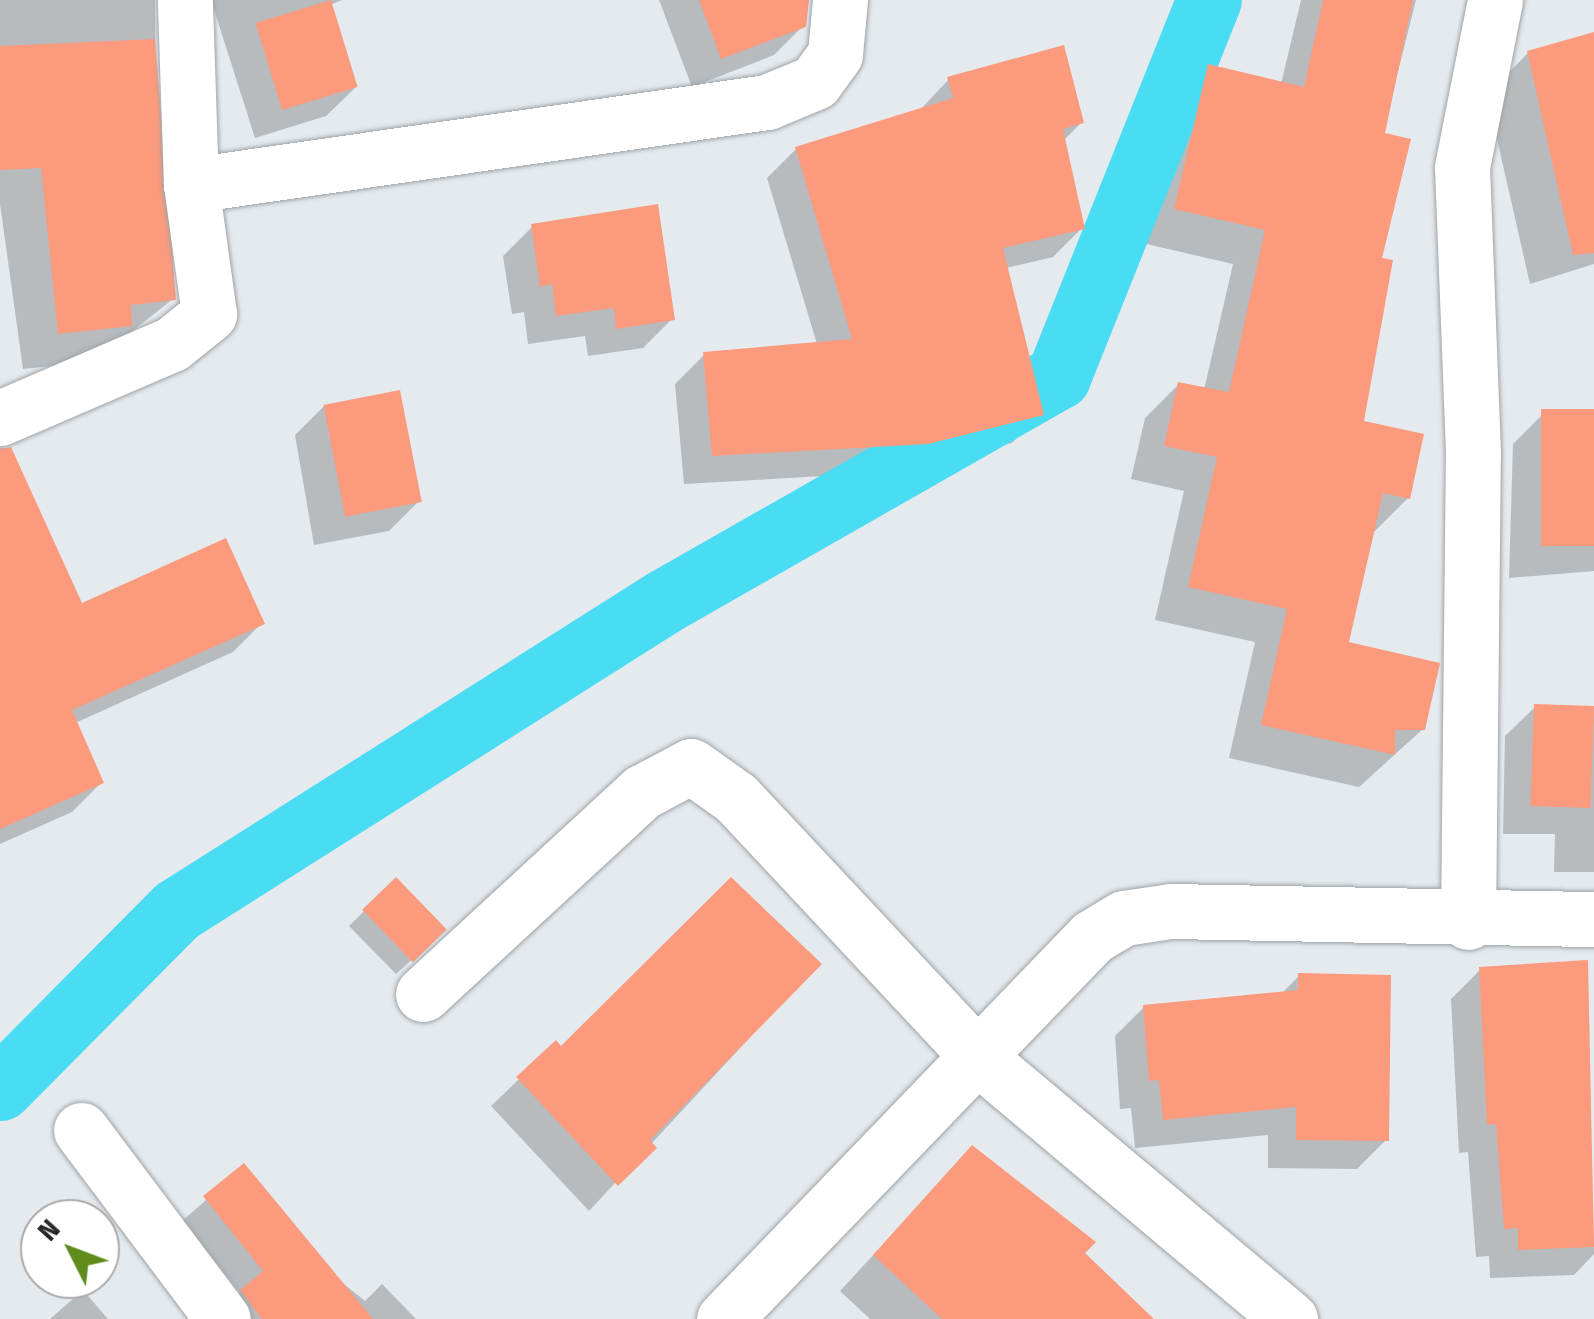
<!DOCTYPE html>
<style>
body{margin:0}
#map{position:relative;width:1594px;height:1319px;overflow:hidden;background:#e5eaee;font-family:"Fira Sans Condensed",sans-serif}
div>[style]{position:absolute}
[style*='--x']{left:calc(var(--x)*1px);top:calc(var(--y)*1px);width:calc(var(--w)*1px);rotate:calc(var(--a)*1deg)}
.shadow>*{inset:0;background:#0003}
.canal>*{height:65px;margin:-32.5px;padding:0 32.5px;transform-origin:32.5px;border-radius:32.5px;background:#4adcf2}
.building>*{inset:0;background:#fc9a7d;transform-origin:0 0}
.roads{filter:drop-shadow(0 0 2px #9ea3a7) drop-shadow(0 0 2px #9ea3a7)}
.minor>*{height:55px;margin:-27.5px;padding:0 27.5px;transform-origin:27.5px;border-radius:27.5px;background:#fff}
span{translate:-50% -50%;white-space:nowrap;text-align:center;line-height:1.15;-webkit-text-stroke:8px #fff;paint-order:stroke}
.north{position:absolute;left:20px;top:1199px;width:100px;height:100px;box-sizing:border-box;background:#fff;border:2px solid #a9a9aa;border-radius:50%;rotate:312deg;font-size:28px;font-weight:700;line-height:40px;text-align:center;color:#27282a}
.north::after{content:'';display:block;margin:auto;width:35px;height:45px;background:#608c1d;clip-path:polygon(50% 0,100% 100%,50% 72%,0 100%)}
</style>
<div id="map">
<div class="shadow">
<i style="clip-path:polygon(0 0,155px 0,157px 186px,173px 299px,93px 362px,23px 369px,0 204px)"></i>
<i style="clip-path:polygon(211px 0,342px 0,330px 5px,356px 87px,326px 116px,255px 138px)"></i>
<i style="clip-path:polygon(659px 0,795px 0,803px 26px,774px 55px,692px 87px)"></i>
<i style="clip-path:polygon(1301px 0,1416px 0,1382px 135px,1361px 423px,1408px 498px,1374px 532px,1346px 644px,1423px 729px,1359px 787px,1229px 758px,1255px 642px,1155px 620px,1184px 491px,1131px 479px,1145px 418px,1179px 384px,1204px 390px,1233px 264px,1142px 243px,1175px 101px,1209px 67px,1281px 84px)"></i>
<i style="clip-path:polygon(1594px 35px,1594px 264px,1530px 284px,1487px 95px,1528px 53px)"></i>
<i style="clip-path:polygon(949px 79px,1082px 122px,1063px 141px,1082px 228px,1053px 257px,1006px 268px,1041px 414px,1012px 443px,897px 472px,684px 484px,675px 384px,704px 355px,817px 344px,767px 178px,796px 149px,920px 110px)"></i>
<i style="clip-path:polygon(532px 227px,672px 319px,643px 348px,588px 356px,585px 336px,528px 344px,524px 312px,512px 314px,503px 256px)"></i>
<i style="clip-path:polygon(324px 406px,418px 502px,389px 531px,314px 545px,295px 435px)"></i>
<i style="clip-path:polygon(1594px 412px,1594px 571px,1509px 578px,1513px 444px,1542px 415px)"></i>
<i style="clip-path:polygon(0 448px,9px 449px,81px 606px,262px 623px,233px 652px,75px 723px,101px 783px,72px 812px,0 844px)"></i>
<i style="clip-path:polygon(1535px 707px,1594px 708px,1594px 872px,1554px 872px,1555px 834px,1503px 834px,1505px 736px)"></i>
<i style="clip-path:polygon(396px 880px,429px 944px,396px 974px,349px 926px)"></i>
<i style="clip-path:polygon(1585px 963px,1594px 1254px,1574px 1275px,1490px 1278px,1489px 1256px,1476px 1257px,1468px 1152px,1459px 1153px,1451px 999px,1480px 970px)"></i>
<i style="clip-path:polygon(818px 964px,589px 1211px,491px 1106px,556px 1044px,561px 1050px)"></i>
<i style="clip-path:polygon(1299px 976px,1386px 1140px,1357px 1169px,1268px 1168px,1268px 1135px,1135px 1148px,1131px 1108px,1120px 1109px,1115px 1036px,1144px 1007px,1281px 994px)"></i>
<i style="clip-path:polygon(972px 1148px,1082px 1253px,1150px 1319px,870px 1319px,840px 1291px)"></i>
<i style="clip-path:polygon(244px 1167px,334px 1276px,365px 1301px,382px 1284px,416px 1319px,222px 1319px,240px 1293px,182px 1221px)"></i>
<i style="clip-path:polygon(83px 1290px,108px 1319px,50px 1319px)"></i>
</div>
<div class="canal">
<i style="--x:0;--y:1088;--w:251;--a:-45.2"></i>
<i style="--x:177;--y:910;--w:575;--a:-32.36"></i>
<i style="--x:663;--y:602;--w:455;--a:-29.7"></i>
<i style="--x:1058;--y:377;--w:406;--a:-68.2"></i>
</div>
<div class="building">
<i style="left:331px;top:0;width:91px;height:79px;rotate:73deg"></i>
<i style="clip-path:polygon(699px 0,809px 0,806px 27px,721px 59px)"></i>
<i style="clip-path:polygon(1323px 0,1413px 0,1385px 133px,1411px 139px,1382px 258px,1393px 260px,1364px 421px,1424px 434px,1410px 499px,1383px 493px,1349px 642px,1440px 663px,1425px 730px,1395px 730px,1395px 755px,1261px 725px,1287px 609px,1188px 587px,1217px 457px,1164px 446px,1178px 382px,1229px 392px,1265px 230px,1174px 209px,1208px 64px,1304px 87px)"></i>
<i style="clip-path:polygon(1594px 32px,1594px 253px,1573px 255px,1527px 51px)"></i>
<i style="clip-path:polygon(155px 39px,176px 300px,131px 305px,132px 326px,58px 334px,41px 168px,0 170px,0 46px)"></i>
<i style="clip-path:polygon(1064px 45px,1084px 123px,1063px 129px,1085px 229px,1003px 248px,1044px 415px,928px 444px,712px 456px,703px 352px,852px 339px,795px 147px,953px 98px,947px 77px)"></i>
<i style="clip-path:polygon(658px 204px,675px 320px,616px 329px,614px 308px,556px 316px,552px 284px,540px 287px,531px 224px)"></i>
<i style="left:400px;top:390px;width:114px;height:78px;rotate:79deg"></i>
<i style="left:1594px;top:409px;width:137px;height:53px;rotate:90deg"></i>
<i style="clip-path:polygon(11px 447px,82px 603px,226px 538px,265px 624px,72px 710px,104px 783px,0 829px,0 449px)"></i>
<i style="left:1534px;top:704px;width:60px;height:102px;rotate:2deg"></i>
<i style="left:396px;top:877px;width:73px;height:47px;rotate:46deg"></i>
<i style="clip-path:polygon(731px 877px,822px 964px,650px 1140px,657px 1148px,618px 1186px,516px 1077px,556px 1040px,561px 1046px)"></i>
<i style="clip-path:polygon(1588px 960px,1594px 1247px,1518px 1250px,1518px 1228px,1504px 1229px,1496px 1124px,1487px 1125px,1479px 967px)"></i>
<i style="clip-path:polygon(1298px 973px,1391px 975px,1389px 1141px,1296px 1140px,1296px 1107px,1163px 1120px,1159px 1080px,1149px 1081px,1143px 1005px,1298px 990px)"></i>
<i style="clip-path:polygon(972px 1145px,1096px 1242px,1085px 1253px,1154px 1319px,942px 1319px,873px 1255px)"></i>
<i style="clip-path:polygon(244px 1163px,373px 1319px,262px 1319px,240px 1290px,263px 1271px,203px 1196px)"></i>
</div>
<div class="roads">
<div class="minor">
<i style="--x:191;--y:185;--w:582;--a:-8.2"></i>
<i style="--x:767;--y:102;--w:52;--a:-22.6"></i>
<i style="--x:815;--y:82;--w:34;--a:-54"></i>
<i style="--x:835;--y:54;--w:54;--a:-84.7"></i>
<i style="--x:0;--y:418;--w:187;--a:-23.3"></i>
<i style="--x:172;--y:344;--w:48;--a:-39"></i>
<i style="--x:209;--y:314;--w:130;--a:-97.9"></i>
<i style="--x:191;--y:185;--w:185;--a:-91.9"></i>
<i style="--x:1468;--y:922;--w:469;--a:-89.4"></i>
<i style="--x:1473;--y:453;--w:286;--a:-92.2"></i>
<i style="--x:1462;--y:167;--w:170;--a:-78.8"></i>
<i style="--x:423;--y:994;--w:298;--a:-42.7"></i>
<i style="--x:642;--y:792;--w:55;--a:-28"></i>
<i style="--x:691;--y:766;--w:55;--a:35.4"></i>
<i style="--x:736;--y:798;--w:357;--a:46.9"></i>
<i style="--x:980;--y:1059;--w:405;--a:40"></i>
<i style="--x:81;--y:1130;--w:236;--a:53.1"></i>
<i style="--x:724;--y:1319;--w:530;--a:-46.07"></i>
<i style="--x:1092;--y:937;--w:37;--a:-31"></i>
<i style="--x:1124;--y:918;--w:48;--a:-8.5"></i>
<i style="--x:1171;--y:911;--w:423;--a:1.1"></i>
</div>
</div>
<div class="north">N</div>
</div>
